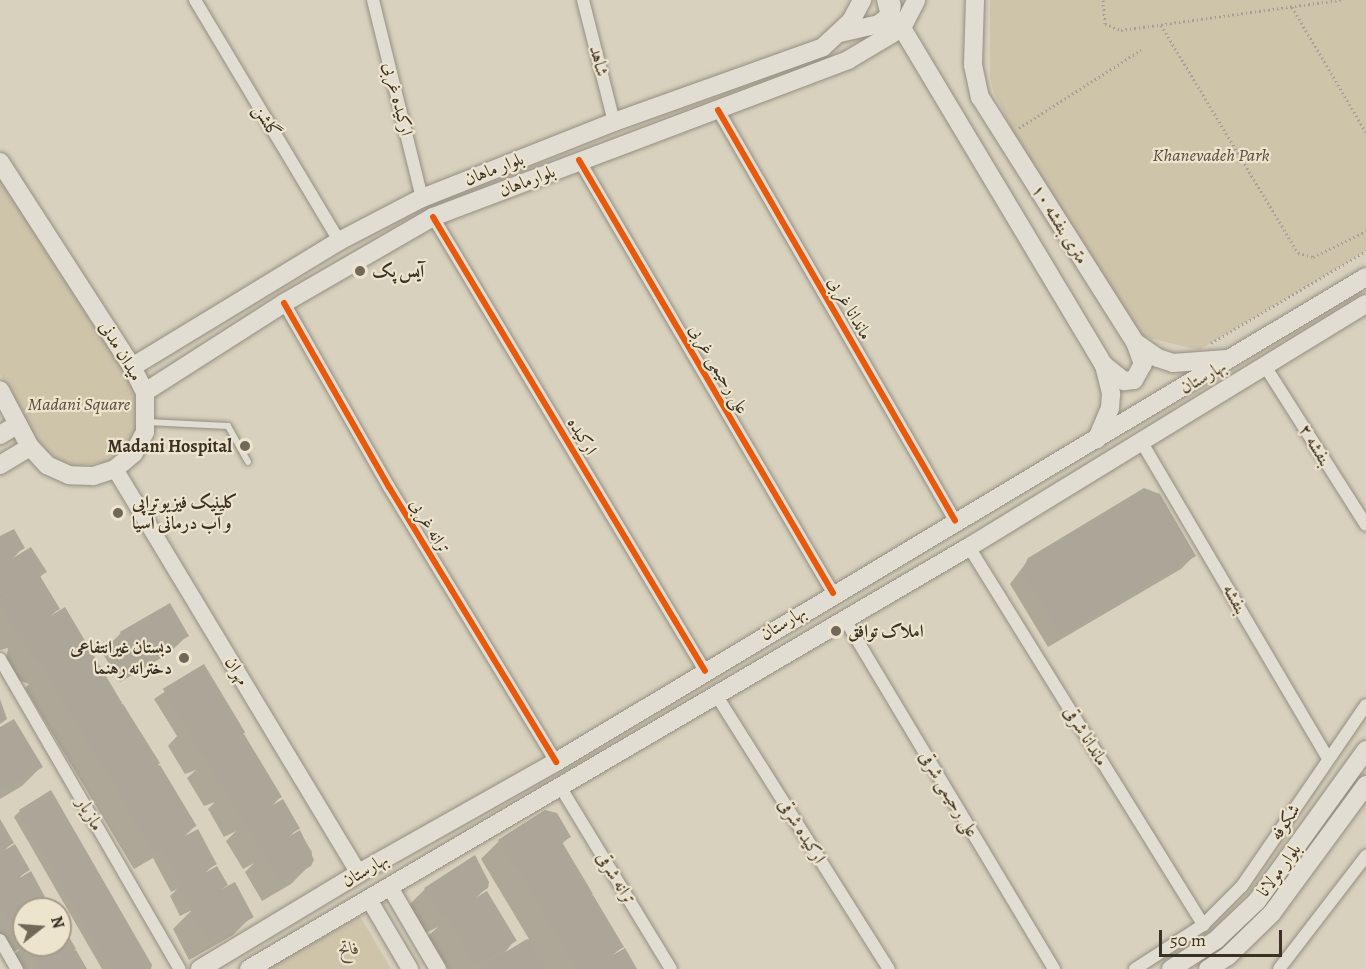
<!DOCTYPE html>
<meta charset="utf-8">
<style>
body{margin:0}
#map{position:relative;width:1366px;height:969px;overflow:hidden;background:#d8d1bd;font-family:Alegreya,Amiri,serif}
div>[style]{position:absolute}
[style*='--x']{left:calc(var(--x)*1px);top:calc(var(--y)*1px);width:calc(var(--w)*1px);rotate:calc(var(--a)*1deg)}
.green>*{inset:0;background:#cec4aa}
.shadow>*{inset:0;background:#0003}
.building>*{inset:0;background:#aba698;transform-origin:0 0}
.path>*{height:3px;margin-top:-1.5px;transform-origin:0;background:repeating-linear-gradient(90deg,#a6a198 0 1.5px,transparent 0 4.5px)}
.roads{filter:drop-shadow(0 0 2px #948e82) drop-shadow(0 0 2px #948e82)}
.service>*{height:6px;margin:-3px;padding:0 3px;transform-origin:3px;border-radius:3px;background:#e1ddd3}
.minor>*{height:12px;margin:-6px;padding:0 6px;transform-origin:6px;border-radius:6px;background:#e1ddd3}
.tertiary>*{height:16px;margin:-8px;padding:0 8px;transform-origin:8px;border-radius:8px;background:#e1ddd3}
.secondary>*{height:18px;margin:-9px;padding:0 9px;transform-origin:9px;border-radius:9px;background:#e1ddd3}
.cycleway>*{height:6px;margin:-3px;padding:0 3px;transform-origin:3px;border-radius:3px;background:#e8590c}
.dots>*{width:16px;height:16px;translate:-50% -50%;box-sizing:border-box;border:3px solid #ede4cd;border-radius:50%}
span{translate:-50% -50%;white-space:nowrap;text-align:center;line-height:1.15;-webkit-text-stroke:4.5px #ede4cd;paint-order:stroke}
.street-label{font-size:18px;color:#3b3024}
.park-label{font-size:18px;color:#574c3c;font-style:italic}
.poi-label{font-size:18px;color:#3b3024;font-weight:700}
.left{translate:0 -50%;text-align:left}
.right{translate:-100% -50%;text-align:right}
.north{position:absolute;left:12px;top:897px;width:60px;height:60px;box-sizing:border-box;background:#ede4cd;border:2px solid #a69c89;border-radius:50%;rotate:73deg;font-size:16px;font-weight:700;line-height:24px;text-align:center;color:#3b3024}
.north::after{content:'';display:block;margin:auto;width:21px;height:27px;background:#72685a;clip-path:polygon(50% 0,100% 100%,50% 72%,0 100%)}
.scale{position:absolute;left:1159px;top:930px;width:123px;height:27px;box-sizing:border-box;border:3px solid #3b3024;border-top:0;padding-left:8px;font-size:18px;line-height:21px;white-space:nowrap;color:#3b3024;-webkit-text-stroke:4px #ede4cd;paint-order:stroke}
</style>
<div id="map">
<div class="green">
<i style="clip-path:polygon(990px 0,1366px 0,1366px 251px,1199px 350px,1141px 336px,1013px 132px,994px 93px,990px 78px)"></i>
<i style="clip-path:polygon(0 179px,133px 384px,139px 409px,137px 428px,123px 451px,106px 462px,70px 467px,39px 447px,0 374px)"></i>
<i style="clip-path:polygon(360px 916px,391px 969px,265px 969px)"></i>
</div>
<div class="shadow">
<i style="clip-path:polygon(0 538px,23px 548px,11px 560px,45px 572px,39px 578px,58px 609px,50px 617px,65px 609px,195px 826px,183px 838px,215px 864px,206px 872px,226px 885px,218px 893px,252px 916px,233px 935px,189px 960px,173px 929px,192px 910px,180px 916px,170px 896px,177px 889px,171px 892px,153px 858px,134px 869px,25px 688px,29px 684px,18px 680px,6px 660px,8px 648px,0 650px)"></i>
<i style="clip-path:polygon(1194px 556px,1181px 569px,1048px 647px,1010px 584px,1029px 559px)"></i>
<i style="clip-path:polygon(121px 633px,187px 636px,168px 654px,120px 682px,102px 652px)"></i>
<i style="clip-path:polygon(203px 666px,280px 797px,272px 806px,298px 828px,289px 837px,300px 832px,312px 852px,310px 865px,291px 884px,262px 901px,245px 872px,254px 863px,243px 869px,226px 841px,236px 831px,224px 837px,208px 809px,215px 802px,204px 806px,187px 778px,196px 770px,185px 774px,168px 746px,177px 736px,154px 699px)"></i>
<i style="clip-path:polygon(0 729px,41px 767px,22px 786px,0 799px)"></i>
<i style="clip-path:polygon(20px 811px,150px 969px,102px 969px,14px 817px)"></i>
<i style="clip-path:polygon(0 822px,12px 843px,4px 851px,28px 870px,20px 877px,43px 896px,34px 905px,51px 909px,24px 909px,24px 945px,60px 945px,60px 924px,85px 969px,10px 969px,8px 960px,20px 949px,3px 956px,0 951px)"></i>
<i style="clip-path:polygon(570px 836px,562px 844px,622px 947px,613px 955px,636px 969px,448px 969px,428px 936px,438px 927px,423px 934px,406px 908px,425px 889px,474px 857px,487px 887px,476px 898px,515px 940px,502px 956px,529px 939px,481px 859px,499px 841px)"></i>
</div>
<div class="building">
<i style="clip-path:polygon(1144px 488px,1160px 494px,1196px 556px,1061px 635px,1022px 571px,1028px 558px)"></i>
<i style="clip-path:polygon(14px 529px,25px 548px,0 562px,0 536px)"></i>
<i style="clip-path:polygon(31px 547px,47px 572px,40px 576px,60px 609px,17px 632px,1px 607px,4px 599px,36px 580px,0 597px,0 566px)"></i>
<i style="left:170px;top:603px;width:38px;height:58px;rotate:60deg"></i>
<i style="clip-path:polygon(65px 607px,122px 703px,79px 729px,43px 668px,47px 665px,36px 661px,24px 641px,26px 631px)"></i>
<i style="left:204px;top:664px;width:80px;height:48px;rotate:59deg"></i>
<i style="clip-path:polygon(0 699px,7px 719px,0 724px)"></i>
<i style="left:123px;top:704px;width:70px;height:50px;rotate:58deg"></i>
<i style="clip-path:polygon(14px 719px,43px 767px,4px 790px,0 783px,0 727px)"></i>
<i style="clip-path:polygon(244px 734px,282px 797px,243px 820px,225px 789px,245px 776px,224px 789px,205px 759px)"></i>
<i style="left:160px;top:765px;width:71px;height:50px;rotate:59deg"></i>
<i style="clip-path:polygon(51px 790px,152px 965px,151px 969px,111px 969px,19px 810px)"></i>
<i style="left:283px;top:799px;width:34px;height:45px;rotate:60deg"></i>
<i style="clip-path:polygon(545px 810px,557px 813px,571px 837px,562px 842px,593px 894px,548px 920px,518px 868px,550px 849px,516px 868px,498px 840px)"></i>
<i style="clip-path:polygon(0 819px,14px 843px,0 851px)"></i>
<i style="left:198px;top:829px;width:40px;height:41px;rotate:62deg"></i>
<i style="clip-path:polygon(300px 830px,314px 860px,311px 866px,281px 883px,263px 852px)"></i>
<i style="clip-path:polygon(15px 844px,30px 870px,0 888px,0 853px)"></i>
<i style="clip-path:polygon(475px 855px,489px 882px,488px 888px,443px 917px,424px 888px)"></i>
<i style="left:217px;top:866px;width:22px;height:44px;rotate:60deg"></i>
<i style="clip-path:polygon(31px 871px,45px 897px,7px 919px,0 906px,0 890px)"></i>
<i style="left:235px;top:882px;width:40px;height:52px;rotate:62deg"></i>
<i style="left:487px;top:891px;width:58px;height:48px;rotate:59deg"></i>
<i style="clip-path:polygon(593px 895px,624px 947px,586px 969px,576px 969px,549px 921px)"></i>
<i style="clip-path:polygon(47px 897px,53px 909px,26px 909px)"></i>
<i style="clip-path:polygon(24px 910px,24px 939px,10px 918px)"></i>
<i style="clip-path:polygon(60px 921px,76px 949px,41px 968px,28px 951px,29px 945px,60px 945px)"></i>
<i style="clip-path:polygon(527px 939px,545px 969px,477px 969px)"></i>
<i style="clip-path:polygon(625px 948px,637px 969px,589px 969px)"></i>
<i style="clip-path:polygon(76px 950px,87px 969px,42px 969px)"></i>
</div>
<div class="path">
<i style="--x:1103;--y:0;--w:24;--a:85"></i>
<i style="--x:1105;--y:24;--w:17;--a:21"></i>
<i style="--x:1121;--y:30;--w:222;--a:-7.8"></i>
<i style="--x:1292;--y:7;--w:145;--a:59.4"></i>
<i style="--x:1161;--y:25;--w:266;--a:59"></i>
<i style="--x:1298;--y:253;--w:16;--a:15"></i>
<i style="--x:1313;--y:257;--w:59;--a:-26.1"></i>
<i style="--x:1019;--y:128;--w:145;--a:-32.6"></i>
<i style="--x:1211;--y:343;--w:180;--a:-30.7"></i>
</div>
<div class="roads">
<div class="service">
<i style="--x:147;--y:422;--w:81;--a:2.8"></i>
<i style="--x:228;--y:426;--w:41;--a:60.9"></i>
</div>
<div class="minor">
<i style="--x:195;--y:0;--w:281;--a:59.1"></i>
<i style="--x:373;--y:0;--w:204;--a:76.1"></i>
<i style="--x:583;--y:0;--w:126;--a:75.7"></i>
<i style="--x:718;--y:110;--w:474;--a:60"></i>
<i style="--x:579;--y:160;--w:502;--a:59.6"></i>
<i style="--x:433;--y:217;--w:529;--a:59.07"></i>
<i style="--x:284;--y:303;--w:212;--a:60.3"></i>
<i style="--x:389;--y:487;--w:322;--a:58.7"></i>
<i style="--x:1265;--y:366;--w:188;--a:57.6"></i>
<i style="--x:1141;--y:441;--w:368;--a:59.5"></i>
<i style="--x:969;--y:547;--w:445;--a:58.2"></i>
<i style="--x:844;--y:618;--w:409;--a:59.1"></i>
<i style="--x:0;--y:659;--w:358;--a:59.9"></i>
<i style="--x:715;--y:693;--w:326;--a:57.8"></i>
<i style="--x:561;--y:788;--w:212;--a:58.7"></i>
<i style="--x:0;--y:940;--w:34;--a:60"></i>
<i style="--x:1135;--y:969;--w:81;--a:-32.9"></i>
<i style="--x:1203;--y:925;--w:55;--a:-45"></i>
<i style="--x:1242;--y:886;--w:219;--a:-55.6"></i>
<i style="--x:1279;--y:969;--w:143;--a:-52.4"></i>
</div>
<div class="tertiary">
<i style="--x:115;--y:469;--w:472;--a:58.9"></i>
<i style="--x:391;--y:889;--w:93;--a:59.6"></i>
<i style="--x:370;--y:901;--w:79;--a:59.5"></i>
</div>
<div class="secondary">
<i style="--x:886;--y:0;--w:16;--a:75"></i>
<i style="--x:890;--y:15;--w:18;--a:47"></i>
<i style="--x:902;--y:28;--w:393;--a:59.1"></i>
<i style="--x:1104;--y:365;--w:30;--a:76"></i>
<i style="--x:1111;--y:394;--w:14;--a:94"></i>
<i style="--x:1110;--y:408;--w:34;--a:113"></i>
<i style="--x:975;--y:0;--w:65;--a:91.8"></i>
<i style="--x:973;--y:65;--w:33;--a:78"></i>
<i style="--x:980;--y:97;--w:290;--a:57.7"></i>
<i style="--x:1135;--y:342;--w:28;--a:35"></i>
<i style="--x:1158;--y:358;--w:16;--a:18"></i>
<i style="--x:1173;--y:363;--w:54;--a:-4.2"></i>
<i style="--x:840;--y:33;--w:40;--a:-13"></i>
<i style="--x:879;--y:24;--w:14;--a:-39"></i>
<i style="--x:890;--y:15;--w:10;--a:-79"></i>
<i style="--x:0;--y:162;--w:244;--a:57.2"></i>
<i style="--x:132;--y:367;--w:28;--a:63"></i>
<i style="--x:145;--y:392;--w:40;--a:90"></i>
<i style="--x:145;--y:432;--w:24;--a:118"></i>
<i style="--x:134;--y:453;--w:25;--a:140"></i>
<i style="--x:115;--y:469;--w:23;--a:162"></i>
<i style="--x:93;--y:476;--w:24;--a:-178"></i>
<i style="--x:69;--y:475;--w:24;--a:-156"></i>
<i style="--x:47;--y:465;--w:25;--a:-133"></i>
<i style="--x:30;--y:447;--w:64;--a:-117.8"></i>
<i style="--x:1104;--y:365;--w:26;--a:39"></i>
<i style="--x:1124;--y:381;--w:10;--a:-6"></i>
<i style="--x:1134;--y:380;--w:18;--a:-61"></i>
<i style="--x:1143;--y:364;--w:23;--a:-110"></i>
<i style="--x:132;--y:367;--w:242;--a:-31.3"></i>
<i style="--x:339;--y:241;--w:93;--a:-27.4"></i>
<i style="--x:422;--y:198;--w:206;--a:-21.6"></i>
<i style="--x:614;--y:122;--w:222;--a:-19.7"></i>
<i style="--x:823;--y:47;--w:38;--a:-43"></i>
<i style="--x:851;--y:21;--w:24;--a:-62"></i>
<i style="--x:145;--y:392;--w:165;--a:-32.6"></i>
<i style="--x:284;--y:303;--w:172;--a:-30"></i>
<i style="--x:433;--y:217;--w:444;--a:-20.7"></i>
<i style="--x:848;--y:60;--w:63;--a:-30.7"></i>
<i style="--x:902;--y:28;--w:31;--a:-63"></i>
<i style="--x:0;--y:435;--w:21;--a:-31"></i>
<i style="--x:0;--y:465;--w:35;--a:-31"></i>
<i style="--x:200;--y:969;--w:186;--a:-31.1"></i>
<i style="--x:359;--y:873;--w:226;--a:-29.4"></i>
<i style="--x:556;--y:762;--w:944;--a:-30.91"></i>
<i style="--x:249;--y:969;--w:835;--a:-30.38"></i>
<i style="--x:969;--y:547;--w:465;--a:-31.5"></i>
<i style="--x:1171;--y:969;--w:54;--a:-32.8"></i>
<i style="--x:1216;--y:940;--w:57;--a:-43.6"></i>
<i style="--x:1257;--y:901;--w:186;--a:-54.2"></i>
<i style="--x:1208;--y:969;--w:24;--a:-33"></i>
<i style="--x:1228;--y:956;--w:62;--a:-44.3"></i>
<i style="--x:1272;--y:913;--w:159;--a:-53.7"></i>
</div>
</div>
<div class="cycleway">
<i style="--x:718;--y:110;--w:474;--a:60"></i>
<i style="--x:579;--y:160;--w:502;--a:59.6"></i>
<i style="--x:433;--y:217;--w:529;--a:59.07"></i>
<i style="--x:284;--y:303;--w:212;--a:60.3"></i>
<i style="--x:389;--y:487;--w:322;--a:58.7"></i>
</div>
<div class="dots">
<i style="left:360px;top:271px;background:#72685a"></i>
<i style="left:245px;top:446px;background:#72685a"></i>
<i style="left:118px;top:513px;background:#72685a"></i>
<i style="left:836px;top:631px;background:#72685a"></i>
<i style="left:184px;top:658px;background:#72685a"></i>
</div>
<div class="street-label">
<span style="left:599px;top:61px;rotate:76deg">شاهد</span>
<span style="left:398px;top:99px;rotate:76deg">ارکیده غربی</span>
<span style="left:267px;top:121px;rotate:59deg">گلشن</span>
<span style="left:494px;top:169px;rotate:-21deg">بلوار ماهان</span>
<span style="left:527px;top:181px;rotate:-21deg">بلوارماهان</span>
<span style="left:1060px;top:224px;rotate:58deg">۱۰ متری بنفشه</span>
<span style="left:850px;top:308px;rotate:60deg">ماندانا غربی</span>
<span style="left:121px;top:351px;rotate:59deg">میدان مدنی</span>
<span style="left:719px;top:369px;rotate:60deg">علی رحیمی غربی</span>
<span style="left:1203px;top:377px;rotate:-30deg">بهارستان</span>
<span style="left:582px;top:436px;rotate:59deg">ارکیده</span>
<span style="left:1315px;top:445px;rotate:58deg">بنفشه ۲</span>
<span style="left:430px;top:526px;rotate:59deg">ترانه غربی</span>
<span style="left:1235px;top:599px;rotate:60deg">بنفشه</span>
<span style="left:783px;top:623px;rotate:-31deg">بهارستان</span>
<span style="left:237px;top:671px;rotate:59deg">مهران</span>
<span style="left:1086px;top:736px;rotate:58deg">ماندانا شرقی</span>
<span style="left:949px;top:794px;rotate:59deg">علی رحیمی شرقی</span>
<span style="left:90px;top:814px;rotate:60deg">مازیار</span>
<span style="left:1285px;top:822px;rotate:-56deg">شکوفه</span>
<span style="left:802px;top:831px;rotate:58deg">ارکیده شرقی</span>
<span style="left:365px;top:870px;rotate:-30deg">بهارستان</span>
<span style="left:1279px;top:870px;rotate:-54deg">بلوار مولانا</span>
<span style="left:616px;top:878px;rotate:59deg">ترانه شرقی</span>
</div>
<div class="park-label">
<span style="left:1211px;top:155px">Khanevadeh Park</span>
<span style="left:79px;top:404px">Madani Square</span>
<span style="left:349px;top:948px">فاتح</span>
</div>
<div class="poi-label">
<span class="left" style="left:372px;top:271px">آیس پک</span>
<span class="right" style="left:232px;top:446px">Madani Hospital</span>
<span class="left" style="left:132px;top:513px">کلینیک فیزیوتراپی<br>و آب درمانی آسیا</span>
<span class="left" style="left:848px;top:631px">املاک توافق</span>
<span class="right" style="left:172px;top:658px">دبستان غیرانتفاعی<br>دخترانه رهنما</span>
</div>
<div class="north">N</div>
<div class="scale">50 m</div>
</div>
